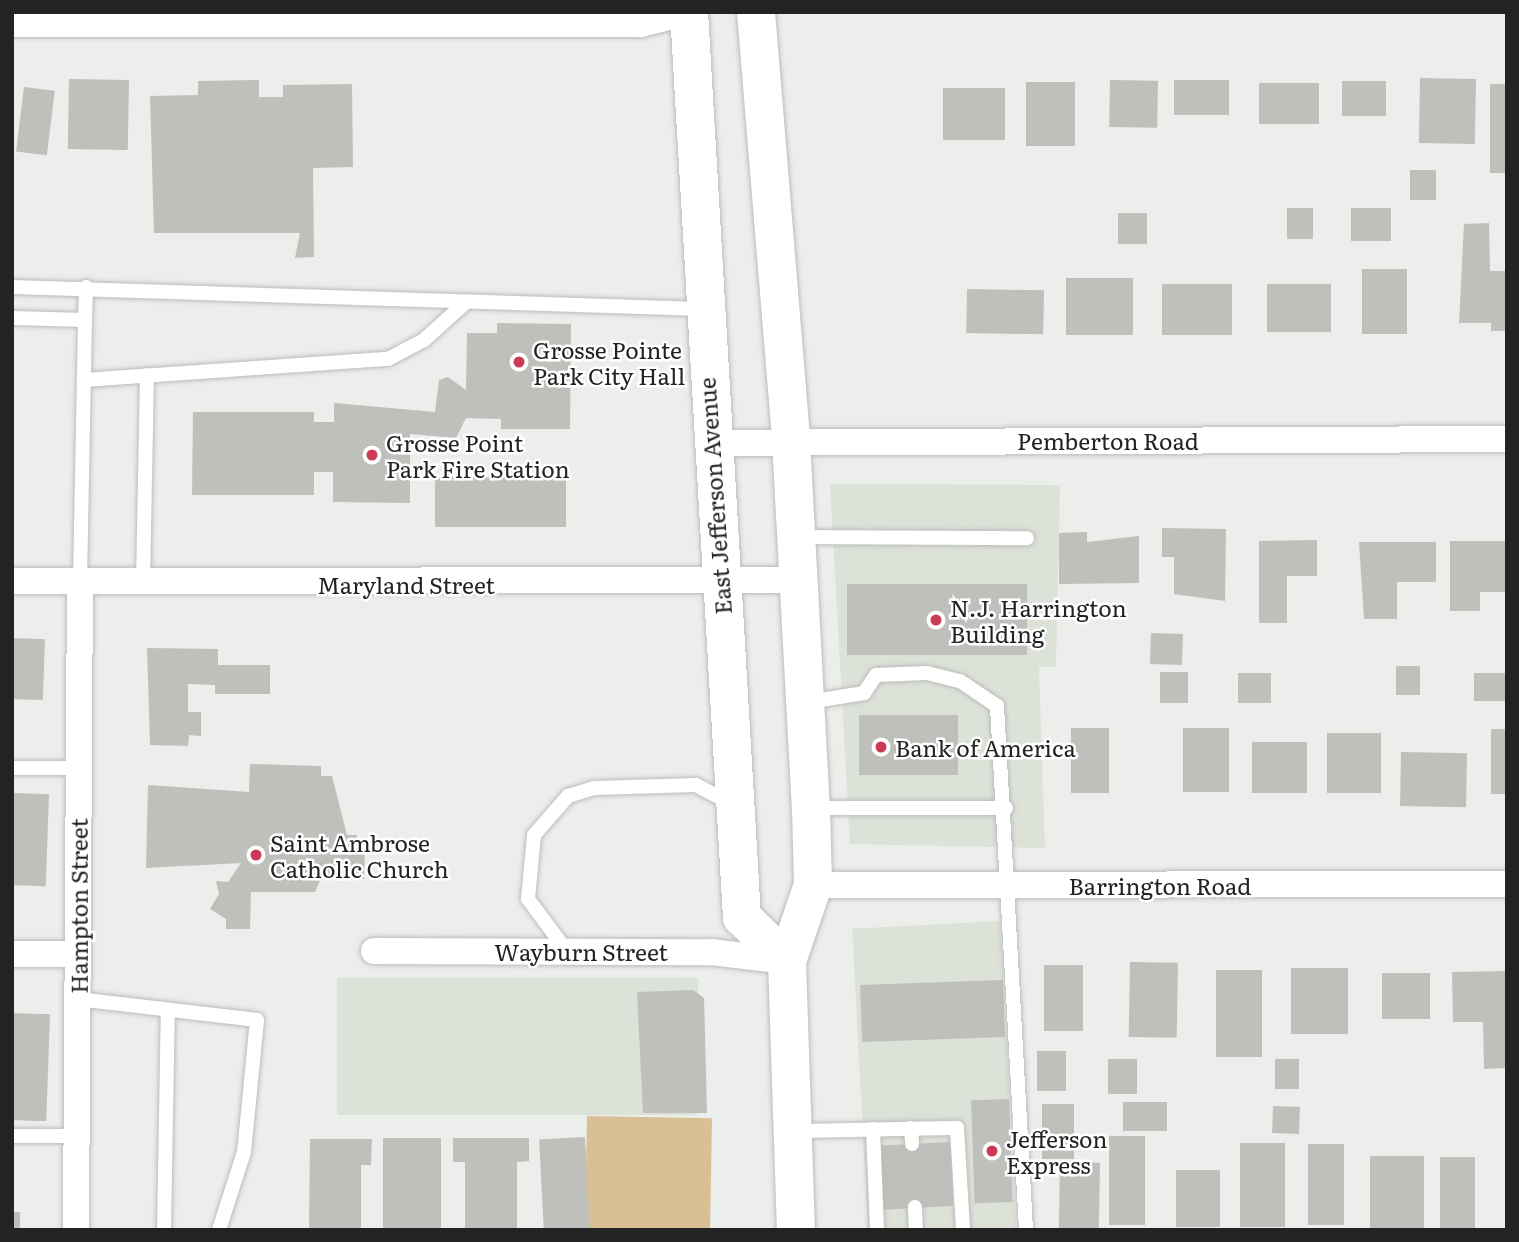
<!DOCTYPE html>
<style>
body{margin:0}
#map{position:relative;width:1519px;height:1242px;overflow:hidden;background:#eceeeb;font-family:Literata,serif}
div>[style]{position:absolute}
[style*='--x']{left:calc(var(--x)*1px);top:calc(var(--y)*1px);width:calc(var(--w)*1px);rotate:calc(var(--a)*1deg)}
.built>*{inset:0;background:#dde2d8;transform-origin:0 0}
.green>*{inset:0;background:#d8c094;transform-origin:0 0}
.building>*{inset:0;background:#bfbfbc;transform-origin:0 0}
.roads{filter:drop-shadow(0 0 2px #bcbdbb) drop-shadow(0 0 2px #bcbdbb)}
.lane>*{height:14px;margin:-7px;padding:0 7px;transform-origin:7px;border-radius:7px;background:#fff}
.street>*{height:26px;margin:-13px;padding:0 13px;transform-origin:13px;border-radius:13px;background:#fff}
.secondary>*{height:38px;margin:-19px;padding:0 19px;transform-origin:19px;border-radius:19px;background:#fff}
.dots>*{width:19px;height:19px;translate:-50% -50%;box-sizing:border-box;border:4px solid #fff;border-radius:50%}
span{translate:-50% -50%;white-space:nowrap;text-align:center;line-height:1.15;-webkit-text-stroke:5px #fff;paint-order:stroke}
.poi-label{font-size:23px;color:#222322}
.left{translate:0 -50%;text-align:left}
.street-label{font-size:23px;color:#222322}
.frame{position:absolute;inset:0;border:14px solid #222322;pointer-events:none}
</style>
<div id="map">
<div class="built">
<i style="clip-path:polygon(830px 484px,1060px 485px,1056px 667px,1039px 667px,1045px 848px,850px 844px)"></i>
<i style="left:1000px;top:921px;width:309px;height:148px;rotate:87deg"></i>
<i style="left:337px;top:978px;width:361px;height:137px"></i>
</div>
<div class="green">
<i style="left:587px;top:1116px;width:125px;height:114px;rotate:1deg"></i>
</div>
<div class="building">
<i style="left:1420px;top:78px;width:56px;height:65px;rotate:1deg"></i>
<i style="left:69px;top:79px;width:60px;height:70px;rotate:1deg"></i>
<i style="clip-path:polygon(259px 80px,259px 97px,283px 97px,283px 85px,352px 84px,353px 167px,313px 168px,314px 257px,295px 258px,300px 233px,154px 233px,150px 96px,198px 95px,198px 81px)"></i>
<i style="left:1110px;top:80px;width:48px;height:47px;rotate:1deg"></i>
<i style="left:1174px;top:80px;width:55px;height:35px"></i>
<i style="left:1342px;top:81px;width:44px;height:35px"></i>
<i style="left:1026px;top:82px;width:49px;height:64px"></i>
<i style="left:1259px;top:83px;width:60px;height:41px"></i>
<i style="left:1490px;top:84px;width:17px;height:89px"></i>
<i style="left:24px;top:87px;width:31px;height:65px;rotate:7deg"></i>
<i style="left:943px;top:88px;width:62px;height:52px"></i>
<i style="left:1410px;top:170px;width:26px;height:30px"></i>
<i style="left:1287px;top:208px;width:26px;height:31px"></i>
<i style="left:1351px;top:208px;width:40px;height:33px"></i>
<i style="left:1118px;top:213px;width:29px;height:31px"></i>
<i style="clip-path:polygon(1489px 223px,1490px 271px,1507px 271px,1507px 331px,1491px 331px,1491px 323px,1459px 323px,1464px 224px)"></i>
<i style="left:1362px;top:269px;width:45px;height:65px"></i>
<i style="left:1066px;top:278px;width:67px;height:57px"></i>
<i style="left:1162px;top:284px;width:70px;height:51px"></i>
<i style="left:1267px;top:284px;width:64px;height:48px"></i>
<i style="left:967px;top:289px;width:77px;height:44px;rotate:1deg"></i>
<i style="clip-path:polygon(497px 323px,571px 324px,570px 429px,501px 429px,501px 419px,466px 418px,456px 438px,410px 434px,410px 503px,333px 502px,333px 472px,314px 472px,314px 495px,192px 495px,193px 412px,314px 412px,314px 422px,334px 422px,334px 403px,435px 412px,439px 380px,448px 377px,466px 390px,467px 333px,497px 333px)"></i>
<i style="left:435px;top:477px;width:131px;height:50px"></i>
<i style="clip-path:polygon(1162px 528px,1226px 529px,1225px 601px,1174px 594px,1174px 557px,1162px 557px)"></i>
<i style="clip-path:polygon(1087px 532px,1087px 542px,1139px 536px,1139px 583px,1059px 584px,1059px 533px)"></i>
<i style="clip-path:polygon(1317px 540px,1317px 576px,1287px 576px,1287px 623px,1259px 623px,1259px 541px)"></i>
<i style="clip-path:polygon(1450px 541px,1507px 541px,1507px 592px,1480px 592px,1480px 611px,1450px 611px)"></i>
<i style="clip-path:polygon(1359px 542px,1436px 542px,1436px 582px,1397px 582px,1397px 619px,1364px 619px)"></i>
<i style="left:847px;top:584px;width:180px;height:71px"></i>
<i style="left:1151px;top:633px;width:32px;height:31px;rotate:2deg"></i>
<i style="left:12px;top:638px;width:33px;height:61px;rotate:2deg"></i>
<i style="clip-path:polygon(147px 648px,218px 649px,218px 665px,270px 665px,270px 694px,215px 694px,215px 685px,188px 684px,188px 712px,201px 712px,201px 736px,189px 735px,188px 746px,150px 745px)"></i>
<i style="left:1396px;top:666px;width:24px;height:29px"></i>
<i style="left:1160px;top:672px;width:28px;height:31px"></i>
<i style="left:1238px;top:673px;width:33px;height:30px"></i>
<i style="left:1474px;top:673px;width:33px;height:28px"></i>
<i style="left:859px;top:715px;width:99px;height:60px"></i>
<i style="left:1071px;top:728px;width:38px;height:65px"></i>
<i style="left:1183px;top:728px;width:46px;height:64px"></i>
<i style="left:1491px;top:729px;width:16px;height:65px"></i>
<i style="left:1327px;top:733px;width:54px;height:60px"></i>
<i style="left:1252px;top:742px;width:55px;height:51px"></i>
<i style="left:1401px;top:752px;width:66px;height:54px;rotate:1deg"></i>
<i style="clip-path:polygon(250px 764px,321px 766px,321px 776px,332px 776px,347px 835px,357px 835px,356px 847px,365px 847px,364px 879px,321px 878px,315px 892px,251px 892px,250px 929px,226px 929px,226px 919px,210px 909px,219px 894px,216px 881px,228px 882px,241px 863px,146px 868px,148px 785px,249px 792px)"></i>
<i style="left:13px;top:793px;width:36px;height:92px;rotate:2deg"></i>
<i style="left:1130px;top:962px;width:48px;height:75px;rotate:1deg"></i>
<i style="left:1044px;top:965px;width:39px;height:66px"></i>
<i style="left:1291px;top:968px;width:57px;height:66px"></i>
<i style="left:1216px;top:970px;width:46px;height:87px"></i>
<i style="clip-path:polygon(1507px 971px,1507px 1068px,1484px 1069px,1483px 1022px,1453px 1022px,1452px 972px)"></i>
<i style="left:1382px;top:973px;width:48px;height:46px"></i>
<i style="left:1003px;top:980px;width:57px;height:143px;rotate:88deg"></i>
<i style="clip-path:polygon(693px 990px,704px 998px,707px 1113px,643px 1113px,637px 992px)"></i>
<i style="left:12px;top:1013px;width:38px;height:107px;rotate:2deg"></i>
<i style="left:1037px;top:1051px;width:29px;height:40px"></i>
<i style="left:1108px;top:1059px;width:29px;height:35px"></i>
<i style="left:1275px;top:1059px;width:24px;height:30px"></i>
<i style="left:1009px;top:1099px;width:103px;height:38px;rotate:88deg"></i>
<i style="left:1123px;top:1102px;width:44px;height:29px"></i>
<i style="left:1042px;top:1104px;width:32px;height:55px"></i>
<i style="left:1273px;top:1106px;width:27px;height:27px;rotate:2deg"></i>
<i style="left:1109px;top:1136px;width:36px;height:89px"></i>
<i style="left:585px;top:1137px;width:93px;height:46px;rotate:87deg"></i>
<i style="left:383px;top:1138px;width:58px;height:92px"></i>
<i style="clip-path:polygon(453px 1138px,529px 1138px,529px 1161px,517px 1162px,517px 1230px,465px 1230px,465px 1162px,453px 1162px)"></i>
<i style="clip-path:polygon(310px 1139px,372px 1139px,371px 1165px,361px 1165px,361px 1230px,309px 1230px)"></i>
<i style="left:950px;top:1142px;width:64px;height:71px;rotate:87deg"></i>
<i style="left:1240px;top:1143px;width:45px;height:84px"></i>
<i style="left:1308px;top:1144px;width:36px;height:81px"></i>
<i style="left:1370px;top:1156px;width:54px;height:72px"></i>
<i style="left:1440px;top:1157px;width:35px;height:72px"></i>
<i style="left:1060px;top:1162px;width:40px;height:67px;rotate:1deg"></i>
<i style="left:1176px;top:1170px;width:44px;height:57px"></i>
<i style="left:12px;top:1212px;width:8px;height:18px"></i>
</div>
<div class="roads">
<div class="lane">
<i style="--x:12;--y:287;--w:691;--a:1.82"></i>
<i style="--x:12;--y:318;--w:73;--a:1.6"></i>
<i style="--x:85;--y:320;--w:262;--a:91.1"></i>
<i style="--x:85;--y:320;--w:33;--a:-88"></i>
<i style="--x:84;--y:380;--w:305;--a:-4"></i>
<i style="--x:388;--y:359;--w:41;--a:-27.8"></i>
<i style="--x:424;--y:340;--w:55;--a:-42.1"></i>
<i style="--x:799;--y:537;--w:228;--a:0.3"></i>
<i style="--x:143;--y:582;--w:207;--a:-88.9"></i>
<i style="--x:808;--y:702;--w:57;--a:-9.1"></i>
<i style="--x:864;--y:693;--w:22;--a:-56"></i>
<i style="--x:876;--y:675;--w:51;--a:-2.2"></i>
<i style="--x:927;--y:673;--w:34;--a:14"></i>
<i style="--x:960;--y:681;--w:45;--a:34"></i>
<i style="--x:997;--y:706;--w:525;--a:86.83"></i>
<i style="--x:12;--y:768;--w:67;--a:0"></i>
<i style="--x:811;--y:808;--w:195;--a:0"></i>
<i style="--x:566;--y:950;--w:64;--a:-126.7"></i>
<i style="--x:528;--y:899;--w:64;--a:-84.6"></i>
<i style="--x:534;--y:835;--w:52;--a:-48.9"></i>
<i style="--x:568;--y:796;--w:27;--a:-17"></i>
<i style="--x:594;--y:788;--w:102;--a:-1.7"></i>
<i style="--x:696;--y:785;--w:40;--a:28"></i>
<i style="--x:78;--y:999;--w:180;--a:6.7"></i>
<i style="--x:257;--y:1020;--w:133;--a:95.6"></i>
<i style="--x:244;--y:1152;--w:82;--a:107.8"></i>
<i style="--x:911;--y:1128;--w:16;--a:86"></i>
<i style="--x:873;--y:1129;--w:101;--a:87.7"></i>
<i style="--x:794;--y:1131;--w:163;--a:-1.1"></i>
<i style="--x:957;--y:1128;--w:102;--a:86.6"></i>
<i style="--x:12;--y:1136;--w:65;--a:0"></i>
<i style="--x:915;--y:1207;--w:23;--a:88"></i>
<i style="--x:164;--y:1230;--w:220;--a:-89"></i>
</div>
<div class="street">
<i style="--x:12;--y:24;--w:629;--a:0"></i>
<i style="--x:641;--y:24;--w:49;--a:-14"></i>
<i style="--x:710;--y:443;--w:797;--a:-0.29"></i>
<i style="--x:12;--y:581;--w:788;--a:-0.07"></i>
<i style="--x:813;--y:885;--w:694;--a:-0.08"></i>
<i style="--x:374;--y:951;--w:337;--a:0.2"></i>
<i style="--x:711;--y:952;--w:77;--a:6.8"></i>
<i style="--x:12;--y:954;--w:66;--a:0"></i>
<i style="--x:76;--y:1230;--w:648;--a:-89.65"></i>
</div>
<div class="secondary">
<i style="--x:689;--y:12;--w:907;--a:86.65"></i>
<i style="--x:742;--y:917;--w:63;--a:44.4"></i>
<i style="--x:756;--y:12;--w:430;--a:85.3"></i>
<i style="--x:791;--y:441;--w:368;--a:86.9"></i>
<i style="--x:811;--y:808;--w:77;--a:88.5"></i>
<i style="--x:813;--y:885;--w:80;--a:108.9"></i>
<i style="--x:787;--y:961;--w:269;--a:88.1"></i>
</div>
</div>
<div class="dots">
<i style="left:519px;top:362px;background:#cb3b56"></i>
<i style="left:372px;top:455px;background:#cb3b56"></i>
<i style="left:936px;top:620px;background:#cb3b56"></i>
<i style="left:881px;top:747px;background:#cb3b56"></i>
<i style="left:256px;top:855px;background:#cb3b56"></i>
<i style="left:992px;top:1151px;background:#cb3b56"></i>
</div>
<div class="poi-label">
<span class="left" style="left:533px;top:362px">Grosse Pointe<br>Park City Hall</span>
<span class="left" style="left:386px;top:455px">Grosse Point<br>Park Fire Station</span>
<span class="left" style="left:950px;top:620px">N.J. Harrington<br>Building</span>
<span class="left" style="left:895px;top:747px">Bank of America</span>
<span class="left" style="left:270px;top:855px">Saint Ambrose<br>Catholic Church</span>
<span class="left" style="left:1006px;top:1151px">Jefferson<br>Express</span>
</div>
<div class="street-label">
<span style="left:1108px;top:440px">Pemberton Road</span>
<span style="left:714px;top:496px;rotate:-94deg">East Jefferson Avenue</span>
<span style="left:406px;top:584px">Maryland Street</span>
<span style="left:1160px;top:885px">Barrington Road</span>
<span style="left:78px;top:906px;rotate:-90deg">Hampton Street</span>
<span style="left:581px;top:951px">Wayburn Street</span>
</div>
<div class="frame"></div>
</div>
